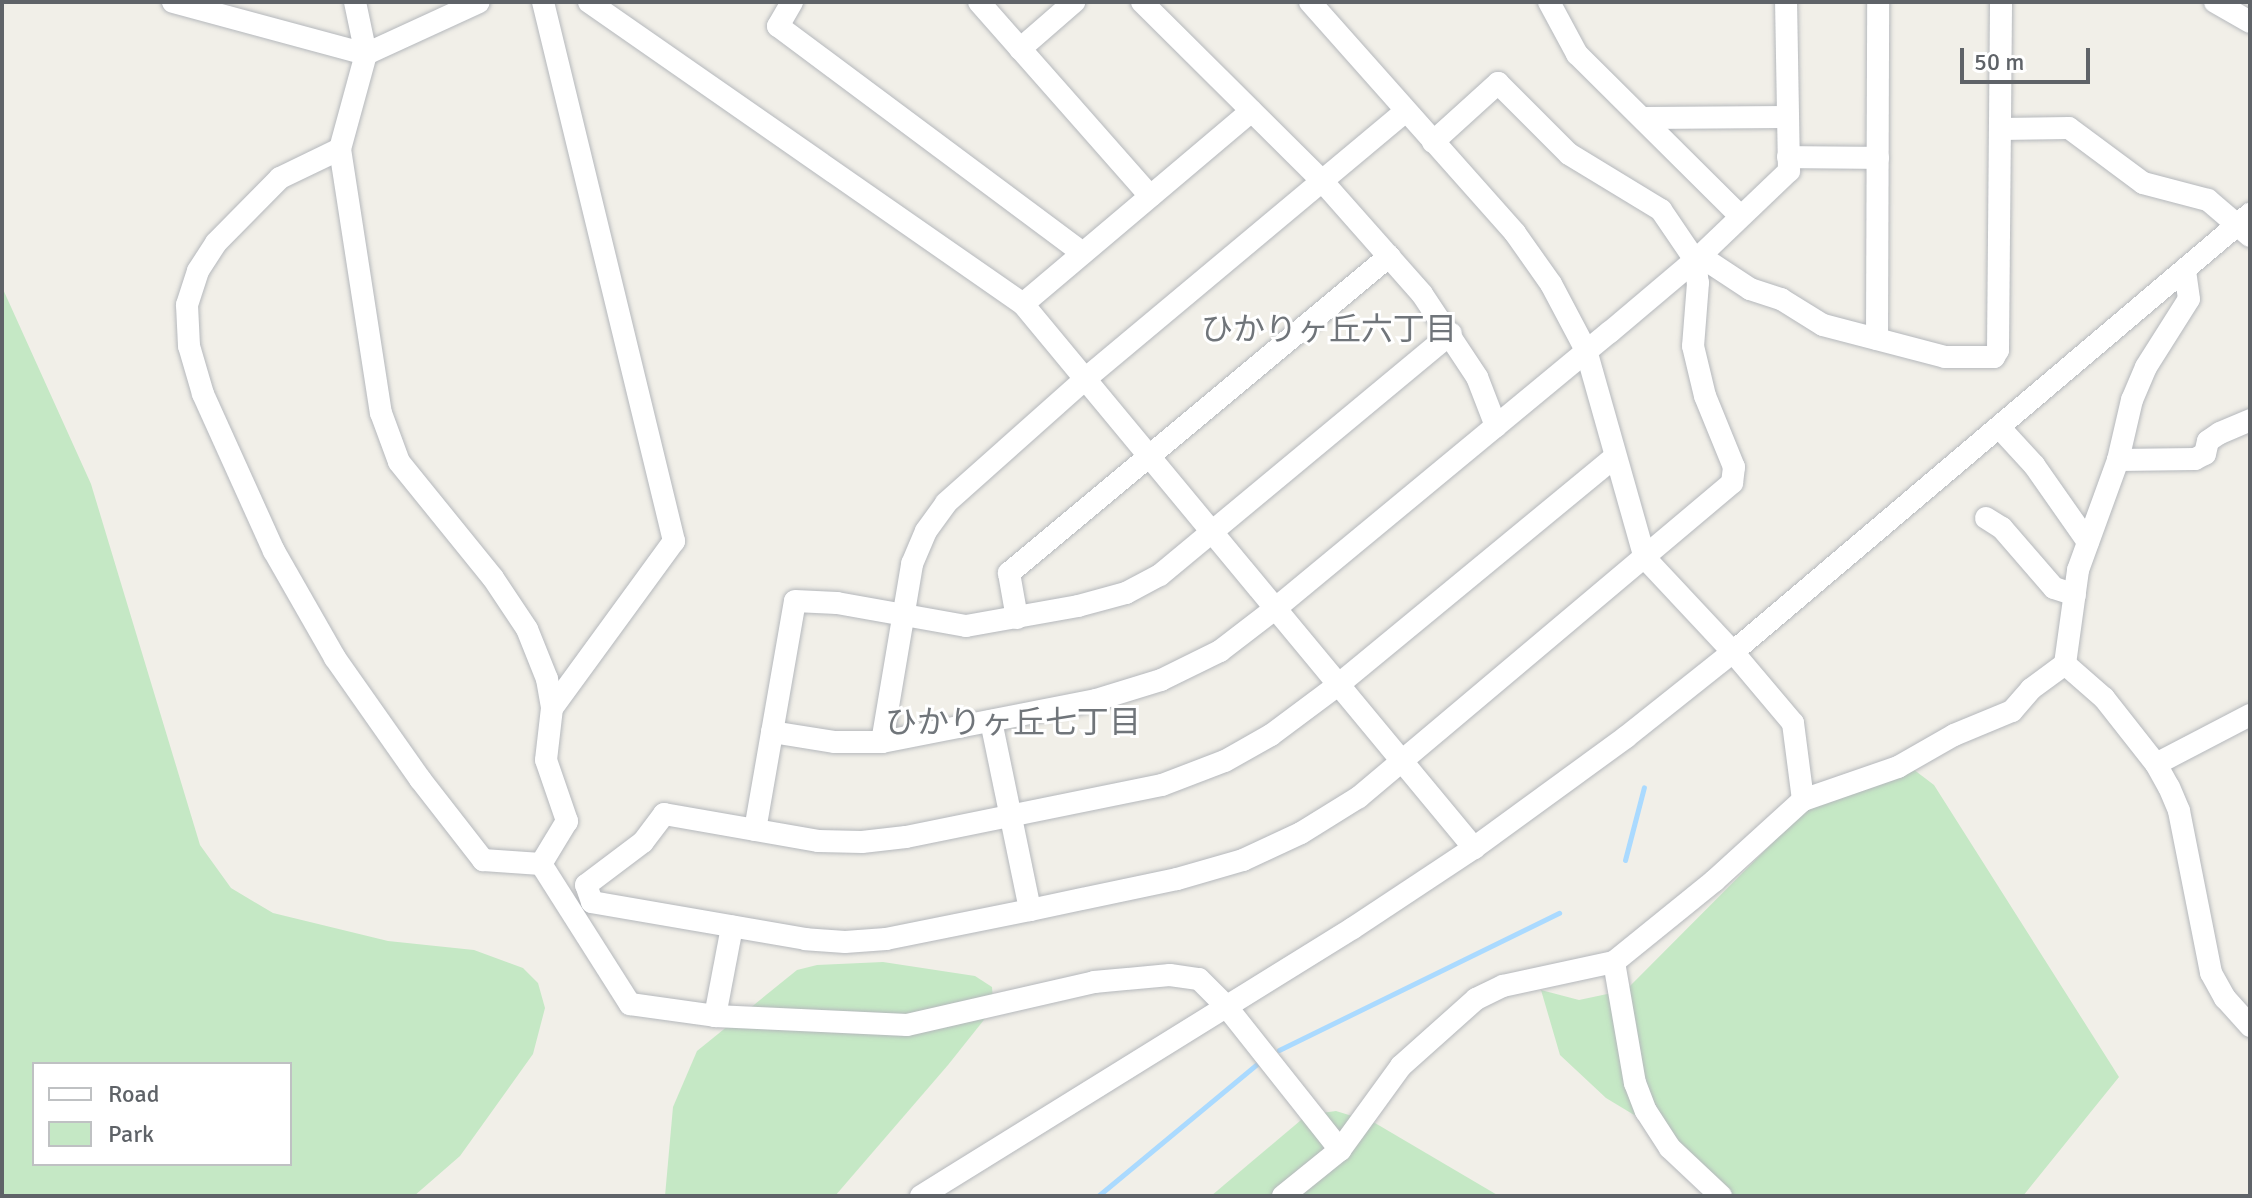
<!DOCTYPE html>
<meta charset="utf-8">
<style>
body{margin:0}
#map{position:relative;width:2252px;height:1198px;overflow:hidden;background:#f1efe8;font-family:Signika,"Noto Sans JP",sans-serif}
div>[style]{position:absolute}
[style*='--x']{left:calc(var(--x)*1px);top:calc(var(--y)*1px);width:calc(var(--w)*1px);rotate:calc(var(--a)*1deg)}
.green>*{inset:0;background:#c5e8c5}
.stream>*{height:5px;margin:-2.5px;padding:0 2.5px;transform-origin:2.5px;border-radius:2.5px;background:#aadaff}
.roads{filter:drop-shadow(0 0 2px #b5b8bc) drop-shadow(0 0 2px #b5b8bc)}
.minor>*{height:22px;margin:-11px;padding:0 11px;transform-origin:11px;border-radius:11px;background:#fff}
span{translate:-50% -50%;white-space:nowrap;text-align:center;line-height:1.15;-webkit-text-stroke:6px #fff;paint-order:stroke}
.neighbourhood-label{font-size:32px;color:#70757a}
.frame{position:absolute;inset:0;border:4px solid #5f6368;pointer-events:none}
.legend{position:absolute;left:32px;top:1062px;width:260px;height:104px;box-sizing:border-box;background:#fff;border:2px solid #bfc1c3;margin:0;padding:10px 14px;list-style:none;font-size:24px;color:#5f6368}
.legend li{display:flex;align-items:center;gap:16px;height:40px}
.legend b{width:40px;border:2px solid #bfc1c3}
.scale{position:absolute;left:1960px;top:48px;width:130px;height:36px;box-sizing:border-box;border:4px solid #5f6368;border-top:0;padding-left:10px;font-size:24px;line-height:28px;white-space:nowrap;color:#5f6368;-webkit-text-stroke:6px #fff;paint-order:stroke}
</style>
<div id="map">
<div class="green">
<i style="clip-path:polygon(evenodd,2px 287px,91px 484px,200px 845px,231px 888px,273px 913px,388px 941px,474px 950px,523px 968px,538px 983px,545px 1008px,533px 1054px,460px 1156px,414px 1196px,2px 1196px,2px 287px,34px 1064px,290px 1064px,290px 1164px,34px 1164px,34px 1064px)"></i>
<i style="clip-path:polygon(1909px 766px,1934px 785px,2119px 1077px,2023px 1196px,1715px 1196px,1659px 1130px,1606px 1098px,1560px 1055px,1541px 990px,1579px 1000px,1626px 990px,1825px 790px)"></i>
<i style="clip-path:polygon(883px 962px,975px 976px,992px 987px,993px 1001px,987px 1016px,948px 1065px,835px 1196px,665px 1196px,673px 1107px,697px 1051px,797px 970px,817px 965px)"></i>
<i style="clip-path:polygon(1336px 1111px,1375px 1123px,1499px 1196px,1211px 1196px,1307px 1115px)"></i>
</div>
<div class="stream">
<i style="--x:1625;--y:860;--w:75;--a:-75.4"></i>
<i style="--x:1279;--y:1050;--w:312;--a:-26.1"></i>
<i style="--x:1098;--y:1196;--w:208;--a:-39.7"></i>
</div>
<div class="roads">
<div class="minor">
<i style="--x:173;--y:2;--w:200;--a:15.1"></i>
<i style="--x:366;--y:54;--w:124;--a:-24.7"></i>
<i style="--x:355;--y:2;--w:53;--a:78.1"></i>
<i style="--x:366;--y:54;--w:98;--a:105.3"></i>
<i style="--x:340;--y:149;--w:267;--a:81.2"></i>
<i style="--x:381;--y:413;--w:52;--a:69.8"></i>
<i style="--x:399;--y:462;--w:149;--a:51"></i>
<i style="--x:493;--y:578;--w:61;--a:56.3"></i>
<i style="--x:527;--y:629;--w:54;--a:68.2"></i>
<i style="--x:547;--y:679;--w:29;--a:80"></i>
<i style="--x:552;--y:708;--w:52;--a:96.6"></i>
<i style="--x:546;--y:760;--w:65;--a:71"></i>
<i style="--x:567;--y:821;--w:50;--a:121.2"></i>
<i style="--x:543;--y:2;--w:555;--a:76.34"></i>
<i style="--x:674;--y:541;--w:207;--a:126.1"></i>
<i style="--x:589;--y:2;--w:529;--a:34.83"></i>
<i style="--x:1023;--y:304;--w:707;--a:50.34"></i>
<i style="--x:792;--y:2;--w:28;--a:120"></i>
<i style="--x:778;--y:26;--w:378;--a:36.7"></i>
<i style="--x:979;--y:2;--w:259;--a:48.6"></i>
<i style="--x:1142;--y:2;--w:255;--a:44.8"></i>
<i style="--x:1323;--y:182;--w:149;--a:48.5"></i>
<i style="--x:1422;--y:294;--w:100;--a:56.5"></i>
<i style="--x:1477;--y:377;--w:53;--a:68.8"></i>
<i style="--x:1310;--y:2;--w:309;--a:48.4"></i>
<i style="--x:1515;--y:233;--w:62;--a:54.8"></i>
<i style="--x:1551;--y:284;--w:75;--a:62.1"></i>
<i style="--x:1586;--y:350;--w:216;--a:74.2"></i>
<i style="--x:1645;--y:558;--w:129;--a:46.9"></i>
<i style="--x:1733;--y:652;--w:93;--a:49.8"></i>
<i style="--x:1793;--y:723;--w:78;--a:82.6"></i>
<i style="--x:1549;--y:2;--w:59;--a:61.7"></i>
<i style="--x:1577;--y:54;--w:230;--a:44.8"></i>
<i style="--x:2215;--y:2;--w:40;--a:29.7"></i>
<i style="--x:1020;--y:49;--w:72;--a:-41"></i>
<i style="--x:1643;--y:118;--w:143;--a:-0.4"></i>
<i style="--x:2001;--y:129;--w:68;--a:-0.8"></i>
<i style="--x:2069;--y:128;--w:92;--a:36.6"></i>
<i style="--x:2143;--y:183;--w:67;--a:14.7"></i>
<i style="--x:2208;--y:200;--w:55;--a:40.6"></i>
<i style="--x:1433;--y:142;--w:88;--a:-42.2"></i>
<i style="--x:1498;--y:83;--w:100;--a:45"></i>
<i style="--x:1569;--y:154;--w:108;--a:31.3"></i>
<i style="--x:1661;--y:210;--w:60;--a:55.8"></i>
<i style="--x:1695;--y:260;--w:23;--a:83"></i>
<i style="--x:1698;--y:283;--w:63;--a:94.5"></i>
<i style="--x:1693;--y:346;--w:51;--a:76.5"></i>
<i style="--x:1705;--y:396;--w:77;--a:67.8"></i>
<i style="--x:1734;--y:467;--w:16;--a:97"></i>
<i style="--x:1732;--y:483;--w:488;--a:139.9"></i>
<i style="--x:1359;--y:797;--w:68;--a:148.2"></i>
<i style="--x:1301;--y:833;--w:64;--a:155"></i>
<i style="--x:1243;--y:860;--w:69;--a:163.9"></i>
<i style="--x:1177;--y:879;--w:150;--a:168.1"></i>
<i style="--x:1030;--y:910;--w:147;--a:168.6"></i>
<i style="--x:886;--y:939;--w:41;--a:175.8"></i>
<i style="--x:845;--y:942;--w:39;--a:-176"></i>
<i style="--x:806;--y:939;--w:217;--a:-170.2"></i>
<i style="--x:592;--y:902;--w:18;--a:-109"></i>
<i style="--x:586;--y:885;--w:71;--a:-37"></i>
<i style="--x:643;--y:842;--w:35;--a:-53"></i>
<i style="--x:664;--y:814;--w:156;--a:9.9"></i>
<i style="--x:818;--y:841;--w:44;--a:1.3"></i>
<i style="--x:862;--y:842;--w:44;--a:-6.5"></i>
<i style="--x:906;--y:837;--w:261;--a:-11.5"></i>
<i style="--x:1162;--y:785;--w:67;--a:-20.9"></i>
<i style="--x:1225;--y:761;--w:53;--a:-29.5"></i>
<i style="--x:1271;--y:735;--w:84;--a:-36.7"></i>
<i style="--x:1338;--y:685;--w:359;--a:-39.5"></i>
<i style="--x:340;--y:149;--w:67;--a:154.2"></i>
<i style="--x:280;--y:178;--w:91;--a:134.6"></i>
<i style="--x:216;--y:243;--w:33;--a:123"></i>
<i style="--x:198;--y:271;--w:36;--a:108"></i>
<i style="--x:187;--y:305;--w:41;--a:87.2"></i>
<i style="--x:189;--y:346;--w:50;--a:73.7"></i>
<i style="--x:203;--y:394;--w:172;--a:65.7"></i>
<i style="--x:274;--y:551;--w:123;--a:60.3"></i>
<i style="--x:335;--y:658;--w:148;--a:54.9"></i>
<i style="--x:420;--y:779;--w:103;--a:52.1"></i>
<i style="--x:483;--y:860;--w:58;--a:3.9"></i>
<i style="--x:1788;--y:157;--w:90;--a:0.6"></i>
<i style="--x:1700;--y:256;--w:60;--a:33.4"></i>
<i style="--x:1750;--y:289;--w:33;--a:18"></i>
<i style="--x:1781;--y:299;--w:49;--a:31.8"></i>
<i style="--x:1823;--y:325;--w:126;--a:14.7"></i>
<i style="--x:1945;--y:357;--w:49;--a:0"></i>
<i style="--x:1994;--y:357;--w:8;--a:-60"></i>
<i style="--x:1998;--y:350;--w:348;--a:-89.5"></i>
<i style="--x:1023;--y:304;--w:299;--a:-40.2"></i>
<i style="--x:1877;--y:339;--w:337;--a:-89.8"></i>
<i style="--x:1999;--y:427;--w:52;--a:47.4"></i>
<i style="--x:2034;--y:465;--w:94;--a:55"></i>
<i style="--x:2118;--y:460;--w:77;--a:-0.7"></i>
<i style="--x:2195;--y:459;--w:11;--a:-27"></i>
<i style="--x:2205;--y:454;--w:13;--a:-77"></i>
<i style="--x:2208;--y:441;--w:14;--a:-34"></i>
<i style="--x:2220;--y:433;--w:33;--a:-23"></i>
<i style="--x:1986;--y:518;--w:19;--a:32"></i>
<i style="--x:2002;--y:528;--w:79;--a:49.1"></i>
<i style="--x:2054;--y:588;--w:22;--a:18"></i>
<i style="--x:1017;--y:618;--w:46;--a:-100.1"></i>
<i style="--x:1009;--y:573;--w:495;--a:-39.8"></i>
<i style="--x:2065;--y:664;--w:52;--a:41.1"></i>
<i style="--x:2104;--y:698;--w:84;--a:51.8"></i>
<i style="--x:2156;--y:764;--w:26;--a:61"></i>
<i style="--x:2169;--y:787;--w:26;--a:67"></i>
<i style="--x:2179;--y:811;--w:165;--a:78.8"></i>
<i style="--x:2211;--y:973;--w:29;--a:61"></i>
<i style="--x:2225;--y:998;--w:38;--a:48"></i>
<i style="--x:991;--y:721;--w:193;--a:78.3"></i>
<i style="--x:772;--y:732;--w:64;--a:9"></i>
<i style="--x:835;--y:742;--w:47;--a:0"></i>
<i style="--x:882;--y:742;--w:218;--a:-11.1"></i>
<i style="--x:1096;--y:700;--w:68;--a:-17.1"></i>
<i style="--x:1161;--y:680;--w:66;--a:-26.2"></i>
<i style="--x:1220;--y:651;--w:71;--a:-37.5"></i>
<i style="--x:1276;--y:608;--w:433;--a:-39.6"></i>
<i style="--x:1610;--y:332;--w:118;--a:-40.2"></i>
<i style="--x:1700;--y:256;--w:123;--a:-43.7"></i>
<i style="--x:1789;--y:171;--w:169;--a:-91"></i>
<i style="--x:882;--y:742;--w:181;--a:-80.4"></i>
<i style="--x:912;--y:564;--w:36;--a:-67"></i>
<i style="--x:926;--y:531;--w:34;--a:-54"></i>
<i style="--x:946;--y:503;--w:185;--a:-41.7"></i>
<i style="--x:1084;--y:380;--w:418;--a:-39.9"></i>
<i style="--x:2156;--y:764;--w:106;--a:-27.5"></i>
<i style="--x:755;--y:830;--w:232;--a:-80.1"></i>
<i style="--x:795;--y:601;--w:42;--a:2.7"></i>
<i style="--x:837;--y:603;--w:131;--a:10.1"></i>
<i style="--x:966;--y:626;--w:114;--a:-10.1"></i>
<i style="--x:1078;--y:606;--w:50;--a:-15.2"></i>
<i style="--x:1126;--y:593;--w:38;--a:-28"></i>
<i style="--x:1160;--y:575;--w:378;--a:-39.7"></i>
<i style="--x:541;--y:864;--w:166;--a:57.6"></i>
<i style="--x:630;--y:1004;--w:86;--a:8"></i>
<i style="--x:715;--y:1016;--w:192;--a:2.7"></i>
<i style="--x:907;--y:1025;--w:192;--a:-12.9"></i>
<i style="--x:1094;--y:982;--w:76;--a:-5.3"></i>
<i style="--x:1170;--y:975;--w:29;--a:8"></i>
<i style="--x:1199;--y:979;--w:38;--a:45"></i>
<i style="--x:1226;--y:1006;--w:184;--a:51.6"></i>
<i style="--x:1614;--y:962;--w:123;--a:80.2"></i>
<i style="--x:1635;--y:1083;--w:30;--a:69"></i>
<i style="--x:1646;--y:1111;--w:44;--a:57"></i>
<i style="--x:1670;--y:1148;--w:70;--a:43.3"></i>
<i style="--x:715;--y:1016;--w:91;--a:-79.2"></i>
<i style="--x:921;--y:1196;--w:508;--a:-31.81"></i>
<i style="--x:1353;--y:928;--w:145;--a:-33.5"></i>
<i style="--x:1474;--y:848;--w:188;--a:-36.1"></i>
<i style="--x:1626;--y:737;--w:137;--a:-38.5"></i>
<i style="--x:1733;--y:652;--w:678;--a:-40.27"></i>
<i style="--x:1283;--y:1196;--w:73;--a:-38.9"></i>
<i style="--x:1340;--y:1150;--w:104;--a:-54"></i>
<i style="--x:1401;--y:1066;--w:101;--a:-41.8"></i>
<i style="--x:1476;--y:999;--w:30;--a:-26"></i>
<i style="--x:1503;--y:986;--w:114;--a:-12.2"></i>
<i style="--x:1614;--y:962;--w:129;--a:-39"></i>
<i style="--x:1714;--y:881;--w:120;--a:-42.3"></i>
<i style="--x:1803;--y:800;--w:101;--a:-19.2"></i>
<i style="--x:1898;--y:767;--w:64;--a:-29.7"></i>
<i style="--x:1954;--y:735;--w:63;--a:-22.5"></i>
<i style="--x:2012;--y:711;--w:29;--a:-49"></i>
<i style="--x:2031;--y:689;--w:42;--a:-36.3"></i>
<i style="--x:2065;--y:664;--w:95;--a:-82.1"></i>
<i style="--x:2078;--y:570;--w:117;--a:-70"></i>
<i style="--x:2118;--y:460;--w:62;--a:-76.9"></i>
<i style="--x:2132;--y:400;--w:36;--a:-67"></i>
<i style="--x:2146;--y:367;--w:80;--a:-57.7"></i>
<i style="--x:2189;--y:299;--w:29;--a:-98"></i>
</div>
</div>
<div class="neighbourhood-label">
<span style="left:1329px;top:330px">ひかりヶ丘六丁目</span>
<span style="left:1013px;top:723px">ひかりヶ丘七丁目</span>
</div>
<div class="frame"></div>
<ul class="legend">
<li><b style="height:10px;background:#fff"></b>Road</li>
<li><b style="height:22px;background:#c5e8c5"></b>Park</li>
</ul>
<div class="scale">50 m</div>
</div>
